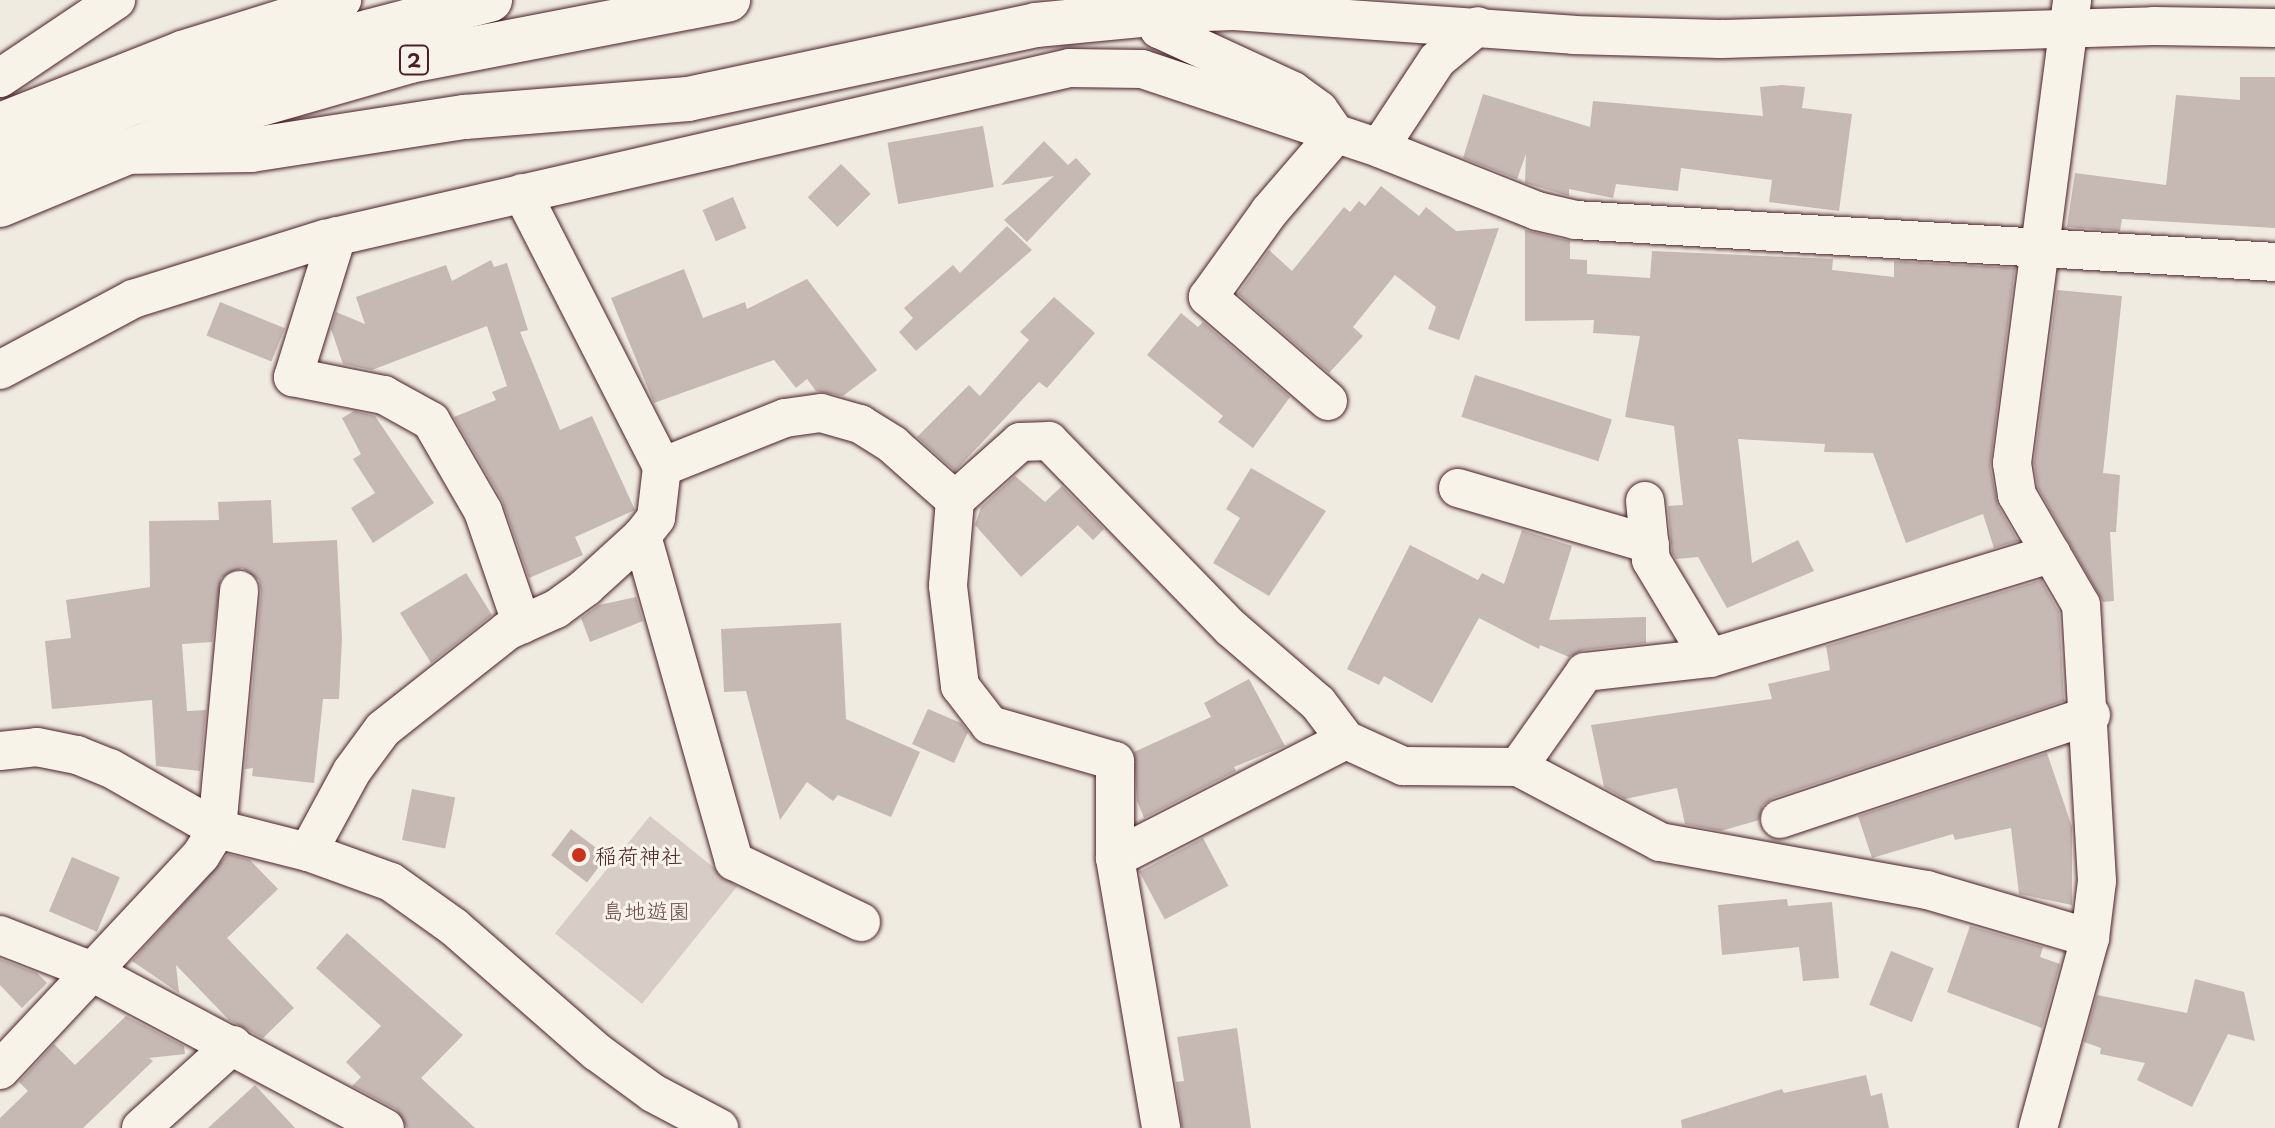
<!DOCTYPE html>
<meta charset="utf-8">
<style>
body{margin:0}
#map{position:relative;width:2275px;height:1128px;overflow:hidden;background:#f0ebe0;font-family:"Playpen Sans","Klee One",sans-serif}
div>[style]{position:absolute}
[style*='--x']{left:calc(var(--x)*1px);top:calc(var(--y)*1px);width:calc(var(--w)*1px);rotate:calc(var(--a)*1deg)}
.green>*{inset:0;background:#d8cdc6;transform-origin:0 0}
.building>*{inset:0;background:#c6b8b3;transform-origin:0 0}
.roads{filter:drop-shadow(0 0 2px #4a1f2b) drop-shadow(0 0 2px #4a1f2b)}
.street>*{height:38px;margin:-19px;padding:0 19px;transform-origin:19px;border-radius:19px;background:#f7f3e8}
.highway>*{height:44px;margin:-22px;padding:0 22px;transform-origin:22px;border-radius:22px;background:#f7f3e8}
.dots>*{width:22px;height:22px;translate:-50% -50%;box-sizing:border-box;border:4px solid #f7f3e8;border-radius:50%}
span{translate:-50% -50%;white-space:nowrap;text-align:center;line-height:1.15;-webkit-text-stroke:6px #f7f3e8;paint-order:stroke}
.shield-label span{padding:2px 6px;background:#f7f3e8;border:2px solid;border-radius:6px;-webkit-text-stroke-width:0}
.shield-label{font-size:20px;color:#4a1f2b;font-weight:700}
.poi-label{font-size:22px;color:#4a1f2b}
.left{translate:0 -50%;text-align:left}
.park-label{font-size:22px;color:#6e4a52}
</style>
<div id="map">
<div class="green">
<i style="left:650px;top:816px;width:112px;height:151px;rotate:39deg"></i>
</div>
<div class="building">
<i style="clip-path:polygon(2240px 77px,2275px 77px,2275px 228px,2122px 219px,2120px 231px,2067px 227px,2075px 173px,2166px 185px,2176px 95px,2240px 100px)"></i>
<i style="clip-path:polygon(1782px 85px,1805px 87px,1802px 108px,1852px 114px,1839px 211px,1769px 202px,1772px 180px,1681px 168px,1678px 191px,1616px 184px,1613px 198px,1569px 189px,1569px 196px,1525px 183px,1526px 154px,1517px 179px,1463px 158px,1483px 94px,1590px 127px,1593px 101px,1763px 116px,1760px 87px)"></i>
<i style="left:983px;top:126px;width:62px;height:97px;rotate:80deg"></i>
<i style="clip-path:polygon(1044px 141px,1068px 165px,1076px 158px,1091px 174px,1027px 242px,1004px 220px,1054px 176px,1001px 185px)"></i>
<i style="left:841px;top:164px;width:42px;height:47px;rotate:45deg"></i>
<i style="clip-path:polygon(1381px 186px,1419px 216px,1426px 207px,1456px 231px,1499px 228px,1459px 340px,1428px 329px,1436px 307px,1395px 275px,1353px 327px,1363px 336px,1329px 373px,1238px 294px,1269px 250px,1292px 271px,1344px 207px,1350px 212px,1359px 201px,1365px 206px)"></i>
<i style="left:733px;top:197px;width:34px;height:33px;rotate:67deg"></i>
<i style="clip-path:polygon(1007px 226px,1032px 250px,916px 351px,899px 332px,913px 318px,904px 308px,953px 265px,960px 273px)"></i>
<i style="clip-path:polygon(1525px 230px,1570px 241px,1570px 259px,1587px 260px,1587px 274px,1650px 278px,1652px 251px,1833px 259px,1832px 270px,1894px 277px,1894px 261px,2015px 268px,1990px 466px,1998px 506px,2018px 541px,1994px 548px,1983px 514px,1906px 543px,1873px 453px,1824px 452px,1825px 444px,1738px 439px,1752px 563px,1798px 540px,1814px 571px,1727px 608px,1698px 557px,1676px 559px,1672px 553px,1668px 506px,1683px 505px,1674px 426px,1625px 417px,1640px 336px,1593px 333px,1594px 320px,1525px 321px)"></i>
<i style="clip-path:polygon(491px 260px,494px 267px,507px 263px,528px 330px,520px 332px,560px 430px,592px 416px,635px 510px,575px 537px,583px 555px,529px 578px,502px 500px,454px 417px,496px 400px,492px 392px,507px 386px,487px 326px,372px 370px,343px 364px,331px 329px,336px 312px,365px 324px,356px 297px,446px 265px,452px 281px)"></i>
<i style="clip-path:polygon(684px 269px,703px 318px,745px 302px,747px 309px,807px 279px,877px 370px,843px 396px,816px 391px,807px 379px,796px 388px,774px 360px,654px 403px,611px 298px)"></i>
<i style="clip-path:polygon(2057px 290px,2122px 296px,2103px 473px,2120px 475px,2116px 532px,2110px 532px,2114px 601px,2103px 602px,2038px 488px,2034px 463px)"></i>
<i style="clip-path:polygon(1054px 297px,1095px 333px,1047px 388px,1039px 382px,955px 471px,917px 437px,969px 385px,980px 396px,1029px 340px,1020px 332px)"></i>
<i style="left:220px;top:302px;width:70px;height:36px;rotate:22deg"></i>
<i style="clip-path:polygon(1181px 313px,1198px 327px,1203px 322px,1290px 397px,1253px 448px,1218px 422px,1223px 416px,1147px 355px)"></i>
<i style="left:1475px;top:375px;width:144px;height:44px;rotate:18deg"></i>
<i style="clip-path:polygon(354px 411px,375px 416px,434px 503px,373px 543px,351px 508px,375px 493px,353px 459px,361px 454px,342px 418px)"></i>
<i style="clip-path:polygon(1251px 468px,1326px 511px,1269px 596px,1213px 563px,1240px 518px,1226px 509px)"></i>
<i style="clip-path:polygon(1015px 476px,1045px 502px,1062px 486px,1104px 529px,1093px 540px,1078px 525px,1021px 577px,975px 525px,981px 507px)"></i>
<i style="clip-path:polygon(271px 500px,273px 543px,337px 540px,342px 638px,339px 699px,323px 699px,314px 783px,252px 776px,253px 768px,245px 769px,261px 592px,259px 580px,242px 568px,221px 578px,212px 642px,182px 644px,187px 711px,206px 710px,200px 771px,156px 766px,152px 700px,52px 709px,45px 641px,71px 638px,66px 600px,150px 587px,149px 521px,219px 520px,218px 502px)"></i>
<i style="clip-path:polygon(1522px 530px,1572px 546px,1549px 620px,1646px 617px,1646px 643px,1583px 650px,1569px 657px,1540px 645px,1539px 649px,1479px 618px,1432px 703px,1384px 676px,1379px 685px,1347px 669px,1410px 545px,1478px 580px,1482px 573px,1504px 584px)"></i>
<i style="clip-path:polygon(466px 573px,492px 615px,431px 663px,400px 613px)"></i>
<i style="clip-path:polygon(2041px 580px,2059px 612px,2064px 701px,1773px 798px,1763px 805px,1759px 820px,1721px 831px,1685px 824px,1677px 788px,1625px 799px,1604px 787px,1591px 725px,1772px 699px,1768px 684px,1830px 670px,1826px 646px)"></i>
<i style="clip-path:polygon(636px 597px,643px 621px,590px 642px,581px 618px,599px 605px)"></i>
<i style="clip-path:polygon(841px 623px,846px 719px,920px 752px,891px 817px,838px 795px,833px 801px,807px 782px,780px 820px,746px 691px,724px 692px,721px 629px)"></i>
<i style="clip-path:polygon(1249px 679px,1285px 746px,1234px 767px,1236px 771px,1144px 818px,1137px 801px,1134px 752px,1211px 717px,1204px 703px)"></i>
<i style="clip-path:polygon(928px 709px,961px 723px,968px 732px,954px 763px,912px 744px)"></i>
<i style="clip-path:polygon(2047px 753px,2072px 827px,2072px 905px,2019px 894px,2011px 828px,1955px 840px,1953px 834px,1872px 858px,1858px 816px)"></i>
<i style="left:412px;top:789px;width:44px;height:52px;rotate:11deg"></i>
<i style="left:571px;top:829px;width:45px;height:33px;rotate:37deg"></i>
<i style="left:1203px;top:838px;width:54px;height:72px;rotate:62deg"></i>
<i style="clip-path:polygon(228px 854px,250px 860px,278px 889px,227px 938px,294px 1008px,263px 1038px,229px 1020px,176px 965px,179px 993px,132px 961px)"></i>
<i style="left:72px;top:857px;width:52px;height:59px;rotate:23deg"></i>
<i style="clip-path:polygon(1787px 899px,1788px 906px,1832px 902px,1839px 978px,1803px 981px,1799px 947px,1722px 955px,1718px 905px)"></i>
<i style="clip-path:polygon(1970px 926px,2043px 947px,2040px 957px,2060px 964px,2042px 1028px,1947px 992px)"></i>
<i style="clip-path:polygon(347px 933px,463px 1035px,421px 1078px,475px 1128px,407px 1128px,396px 1109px,352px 1086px,361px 1077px,346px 1062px,381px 1026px,316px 968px)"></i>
<i style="left:1891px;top:951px;width:46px;height:58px;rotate:22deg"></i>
<i style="clip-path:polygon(0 959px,37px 973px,47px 983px,22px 1008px,0 985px)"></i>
<i style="clip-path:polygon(2195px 979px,2244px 992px,2255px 1041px,2228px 1034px,2192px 1107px,2137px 1080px,2145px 1063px,2100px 1054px,2101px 1048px,2084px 1042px,2097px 995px,2187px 1013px)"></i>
<i style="clip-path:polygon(126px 1016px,184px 1046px,185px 1054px,149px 1058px,153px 1061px,83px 1128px,0 1128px,0 1118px,28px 1091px,19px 1082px,54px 1044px,75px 1065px)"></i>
<i style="clip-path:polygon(1237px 1028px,1251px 1128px,1182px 1128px,1176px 1082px,1184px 1081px,1177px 1037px)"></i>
<i style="clip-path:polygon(1866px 1075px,1871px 1096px,1882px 1093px,1889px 1128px,1682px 1128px,1681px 1120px,1782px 1089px,1784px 1093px)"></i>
<i style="clip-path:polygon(255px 1085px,295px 1128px,208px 1128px)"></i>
</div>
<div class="roads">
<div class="street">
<i style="--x:1146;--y:0;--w:32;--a:66"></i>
<i style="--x:1159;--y:29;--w:148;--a:24.8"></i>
<i style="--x:1293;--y:91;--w:32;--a:36"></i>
<i style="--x:1319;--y:110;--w:21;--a:55"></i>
<i style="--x:1150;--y:14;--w:84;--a:-2"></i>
<i style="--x:1234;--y:11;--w:340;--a:4"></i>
<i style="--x:1573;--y:35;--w:147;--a:1.6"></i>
<i style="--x:1720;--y:39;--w:434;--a:-1.7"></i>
<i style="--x:2154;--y:26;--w:121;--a:0.9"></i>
<i style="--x:0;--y:78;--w:140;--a:-33.9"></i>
<i style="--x:0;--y:122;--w:196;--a:-21.6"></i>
<i style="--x:182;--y:50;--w:168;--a:-17.4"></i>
<i style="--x:1379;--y:148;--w:105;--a:-56.6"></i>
<i style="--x:1437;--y:60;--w:53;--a:-39.7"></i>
<i style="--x:522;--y:193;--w:308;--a:62.9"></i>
<i style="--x:662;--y:467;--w:132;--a:-21.7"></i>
<i style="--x:785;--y:418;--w:36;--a:-8"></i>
<i style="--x:821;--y:413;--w:41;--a:15.8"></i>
<i style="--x:860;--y:424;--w:39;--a:32"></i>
<i style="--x:893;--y:445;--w:83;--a:41.6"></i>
<i style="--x:955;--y:500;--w:87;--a:-41.7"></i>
<i style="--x:1020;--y:442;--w:29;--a:-2"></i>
<i style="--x:1049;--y:441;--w:261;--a:45.8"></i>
<i style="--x:1231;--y:628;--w:115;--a:40.8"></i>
<i style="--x:1318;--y:703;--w:46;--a:52.9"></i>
<i style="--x:1346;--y:740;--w:63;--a:24.5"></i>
<i style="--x:1403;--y:766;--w:115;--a:0.5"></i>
<i style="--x:1518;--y:767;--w:161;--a:27.8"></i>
<i style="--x:1660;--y:842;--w:271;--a:10.2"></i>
<i style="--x:1927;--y:890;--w:170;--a:16.4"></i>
<i style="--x:337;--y:236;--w:148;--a:107.3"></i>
<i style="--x:293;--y:377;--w:93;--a:11.2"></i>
<i style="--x:384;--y:395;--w:54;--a:29"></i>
<i style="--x:431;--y:421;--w:104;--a:60"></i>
<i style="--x:483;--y:511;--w:120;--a:71.1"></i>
<i style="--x:0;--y:370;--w:151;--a:-28.1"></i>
<i style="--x:133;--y:299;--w:201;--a:-17.4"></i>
<i style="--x:325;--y:239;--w:764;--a:-12.93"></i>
<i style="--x:1070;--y:68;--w:72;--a:0.8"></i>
<i style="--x:1142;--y:69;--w:250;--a:18.4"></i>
<i style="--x:1379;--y:148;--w:170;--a:21.7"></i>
<i style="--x:1537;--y:211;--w:39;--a:13"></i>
<i style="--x:1575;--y:220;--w:701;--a:3.43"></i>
<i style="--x:1328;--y:401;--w:159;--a:-139.1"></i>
<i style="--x:1208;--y:297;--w:105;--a:-54.3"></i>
<i style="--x:1269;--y:212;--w:103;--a:-49.3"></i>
<i style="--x:662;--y:467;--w:51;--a:96.7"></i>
<i style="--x:656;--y:518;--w:23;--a:128"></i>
<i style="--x:642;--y:536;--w:338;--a:74.2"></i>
<i style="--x:734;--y:861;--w:141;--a:25.7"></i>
<i style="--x:1458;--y:488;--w:200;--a:16.3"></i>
<i style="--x:955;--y:500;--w:86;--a:94.7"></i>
<i style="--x:948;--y:586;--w:101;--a:83.2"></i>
<i style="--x:960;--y:686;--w:49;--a:52.4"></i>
<i style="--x:990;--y:725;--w:130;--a:16.1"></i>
<i style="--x:1115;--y:761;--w:97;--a:90"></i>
<i style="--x:1115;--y:858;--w:259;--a:-27.1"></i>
<i style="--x:1645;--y:501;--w:59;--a:84.2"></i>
<i style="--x:1651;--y:560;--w:114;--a:59"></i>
<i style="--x:1710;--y:658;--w:357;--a:-17"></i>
<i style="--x:0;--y:751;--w:37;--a:-6"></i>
<i style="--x:37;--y:747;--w:41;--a:11.3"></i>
<i style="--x:77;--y:755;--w:35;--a:22"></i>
<i style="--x:110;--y:768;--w:123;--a:29.7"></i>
<i style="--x:217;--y:829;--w:94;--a:14.2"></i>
<i style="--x:308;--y:852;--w:88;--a:19.9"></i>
<i style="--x:391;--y:882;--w:77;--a:35.5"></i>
<i style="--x:454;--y:927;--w:190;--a:41.2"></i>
<i style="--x:597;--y:1052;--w:69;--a:36.2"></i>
<i style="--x:653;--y:1093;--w:75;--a:27.9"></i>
<i style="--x:1518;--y:767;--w:116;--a:-54.8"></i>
<i style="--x:1585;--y:672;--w:126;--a:-6.4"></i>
<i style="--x:1780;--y:819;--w:328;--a:-18.5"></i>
<i style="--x:308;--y:852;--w:92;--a:-61.5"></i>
<i style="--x:352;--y:771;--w:52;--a:-53.6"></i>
<i style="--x:383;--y:729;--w:158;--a:-38.3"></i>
<i style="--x:507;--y:631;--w:54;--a:-24.2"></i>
<i style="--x:556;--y:609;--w:37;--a:-36"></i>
<i style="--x:586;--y:587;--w:76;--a:-42.3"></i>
<i style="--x:1115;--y:858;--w:274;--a:80.3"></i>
<i style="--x:0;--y:935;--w:88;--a:21.3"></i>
<i style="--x:82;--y:967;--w:343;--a:28"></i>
<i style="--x:0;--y:1070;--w:294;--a:-46.9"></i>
<i style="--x:201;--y:855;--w:31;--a:-58"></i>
<i style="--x:217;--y:829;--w:240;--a:-84.7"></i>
<i style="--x:141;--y:1128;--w:124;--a:-42.1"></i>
<i style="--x:2038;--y:1128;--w:197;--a:-74.7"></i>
<i style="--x:2090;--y:938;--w:57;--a:-83"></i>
<i style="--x:2097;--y:881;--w:276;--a:-93.3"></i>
<i style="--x:2081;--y:605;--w:127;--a:-120.2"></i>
<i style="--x:2017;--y:495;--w:32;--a:-99"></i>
<i style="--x:2012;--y:463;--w:467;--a:-82.6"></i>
</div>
<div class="highway">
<i style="--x:123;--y:152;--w:128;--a:-0.9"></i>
<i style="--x:251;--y:150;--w:217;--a:-8.8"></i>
<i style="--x:465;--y:117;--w:224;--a:-4.6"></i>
<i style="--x:688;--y:99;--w:356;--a:-12"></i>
<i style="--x:1036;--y:25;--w:115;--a:-5.5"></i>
<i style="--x:0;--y:161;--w:146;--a:-23.8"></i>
<i style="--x:134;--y:102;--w:130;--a:-18.4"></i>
<i style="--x:257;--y:61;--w:241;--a:-14.7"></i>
<i style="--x:0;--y:205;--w:225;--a:-22.5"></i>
<i style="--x:208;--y:119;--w:210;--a:-16"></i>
<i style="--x:410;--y:61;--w:324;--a:-10.9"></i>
</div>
</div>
<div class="dots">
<i style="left:579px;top:855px;background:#c8321e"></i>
</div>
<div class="shield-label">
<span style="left:414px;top:60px">2</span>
</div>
<div class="poi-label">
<span class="left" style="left:595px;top:855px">稲荷神社</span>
</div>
<div class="park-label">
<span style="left:646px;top:910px">島地遊園</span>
</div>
</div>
